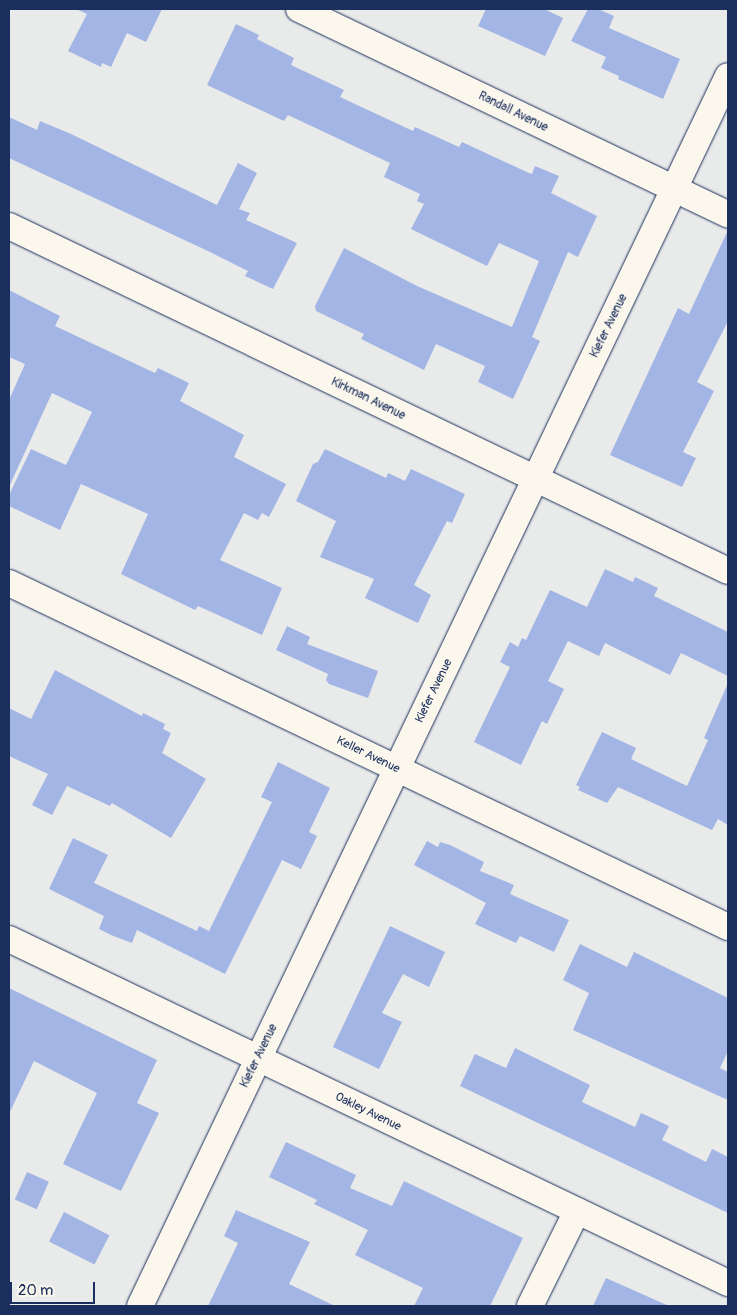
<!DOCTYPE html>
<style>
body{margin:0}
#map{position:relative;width:737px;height:1315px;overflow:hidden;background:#e9eaea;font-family:Pangolin,sans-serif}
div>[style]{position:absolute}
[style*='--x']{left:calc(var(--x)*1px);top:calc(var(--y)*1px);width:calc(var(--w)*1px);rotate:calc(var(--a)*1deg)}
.building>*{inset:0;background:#a3b5e4;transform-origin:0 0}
.roads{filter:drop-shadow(0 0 1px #1b2f5e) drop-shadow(0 0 1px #1b2f5e)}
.street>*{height:26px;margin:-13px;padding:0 13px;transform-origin:13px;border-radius:13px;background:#fbf7ec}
span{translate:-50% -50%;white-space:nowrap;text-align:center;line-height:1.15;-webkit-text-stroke:5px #fbf7ec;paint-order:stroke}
.street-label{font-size:12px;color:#1b2f5e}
.frame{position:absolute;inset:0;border:10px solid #1b2f5e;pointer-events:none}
.scale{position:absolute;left:10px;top:1282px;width:85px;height:22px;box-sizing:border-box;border:2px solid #1b2f5e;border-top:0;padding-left:6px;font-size:15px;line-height:18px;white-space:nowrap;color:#1b2f5e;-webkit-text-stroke:4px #fbf7ec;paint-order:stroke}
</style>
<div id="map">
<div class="building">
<i style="clip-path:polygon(76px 9px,162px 9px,146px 42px,127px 33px,111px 67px,102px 63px,101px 67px,68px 51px,87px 14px)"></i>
<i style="clip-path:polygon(486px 9px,544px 9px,563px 18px,545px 56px,478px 26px)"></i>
<i style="clip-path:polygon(588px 9px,598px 9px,614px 16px,609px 28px,680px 59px,663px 99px,618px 79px,619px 76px,601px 68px,606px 57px,571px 41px)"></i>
<i style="clip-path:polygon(236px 24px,259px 35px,257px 39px,294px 58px,291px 65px,344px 90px,340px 97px,413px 131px,415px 127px,459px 147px,462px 142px,529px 173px,532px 174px,535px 166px,559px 176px,551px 193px,597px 216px,578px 257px,568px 252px,532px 337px,540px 341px,513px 399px,478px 382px,485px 366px,436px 344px,424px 370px,361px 339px,364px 334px,316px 311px,315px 306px,344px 248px,417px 286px,512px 327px,539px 261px,499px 243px,487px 266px,411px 229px,424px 204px,417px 201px,420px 194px,384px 177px,390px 163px,288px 115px,284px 121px,207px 85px)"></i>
<i style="clip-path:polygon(9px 117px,37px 130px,40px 121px,71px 134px,217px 205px,238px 163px,257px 173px,239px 209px,250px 213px,246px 220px,297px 243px,273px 289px,245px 276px,248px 271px,210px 252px,9px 158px)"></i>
<i style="clip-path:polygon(728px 230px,728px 321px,697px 382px,714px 391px,683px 452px,696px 458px,682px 487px,610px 455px,678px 308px,689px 314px)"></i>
<i style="clip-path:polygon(9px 290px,60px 316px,55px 326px,155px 373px,158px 368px,189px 383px,180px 401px,244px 435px,234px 457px,286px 484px,269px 517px,262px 513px,258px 520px,244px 513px,220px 560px,282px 588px,262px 635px,198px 606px,195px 610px,121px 574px,148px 514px,81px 484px,60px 530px,9px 506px,9px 495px,31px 449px,66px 465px,92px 412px,52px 393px,9px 487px,9px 400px,25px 364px,9px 357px)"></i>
<i style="clip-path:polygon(325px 449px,386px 478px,388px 473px,405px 481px,411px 469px,465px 494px,452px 523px,447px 521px,414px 585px,431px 595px,418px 623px,365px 598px,374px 579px,320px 557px,336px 521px,296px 501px,313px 464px,318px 462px)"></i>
<i style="clip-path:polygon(605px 569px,633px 582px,635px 577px,658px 588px,654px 596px,728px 632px,728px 676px,681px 653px,670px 675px,605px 643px,599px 656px,568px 641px,548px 681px,564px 689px,547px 724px,542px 721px,521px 765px,474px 742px,510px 667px,500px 662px,510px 642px,518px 647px,522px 638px,526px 640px,550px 590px,587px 607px)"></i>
<i style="clip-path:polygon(287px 626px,310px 637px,307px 644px,378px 671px,368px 698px,329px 684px,326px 680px,328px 674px,276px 650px)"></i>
<i style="clip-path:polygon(55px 670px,142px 716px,143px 713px,165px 724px,163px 729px,171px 733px,162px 753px,206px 779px,171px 838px,112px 803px,110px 806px,67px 786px,52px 815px,32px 805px,48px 774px,9px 756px,9px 708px,31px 719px)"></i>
<i style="clip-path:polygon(728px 683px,728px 825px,718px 819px,712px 830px,618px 787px,607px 803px,578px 790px,580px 787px,576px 785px,602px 732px,636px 748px,631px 759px,687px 786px,708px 740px,704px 738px)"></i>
<i style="clip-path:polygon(278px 762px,330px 788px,309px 832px,317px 836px,301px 869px,282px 860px,225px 974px,137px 930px,132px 943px,111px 935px,99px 929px,104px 916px,49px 889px,73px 838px,108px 855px,94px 883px,197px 931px,199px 926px,209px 931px,272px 802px,261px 797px)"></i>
<i style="clip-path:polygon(427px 841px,438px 847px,440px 842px,450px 845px,484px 862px,480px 871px,514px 885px,510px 894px,569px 920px,554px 952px,520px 936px,516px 943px,475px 924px,486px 903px,414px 865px)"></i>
<i style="clip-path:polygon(390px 926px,445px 952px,429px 987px,403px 974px,382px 1013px,402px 1022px,379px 1069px,333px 1047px)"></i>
<i style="clip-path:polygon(580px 944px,627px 967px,634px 952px,728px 998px,728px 1051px,720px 1068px,728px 1072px,728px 1100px,573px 1030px,589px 993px,563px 980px)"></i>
<i style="clip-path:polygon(9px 988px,157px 1060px,137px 1103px,159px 1113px,121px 1191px,63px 1164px,97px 1093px,34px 1061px,9px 1114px)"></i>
<i style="clip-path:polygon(515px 1048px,590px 1085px,582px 1102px,635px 1127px,641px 1113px,669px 1126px,662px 1140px,706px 1162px,712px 1149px,728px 1157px,728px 1213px,460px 1086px,475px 1054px,506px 1068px)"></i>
<i style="clip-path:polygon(286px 1142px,356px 1175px,350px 1188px,392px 1206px,404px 1181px,523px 1238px,490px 1306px,414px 1306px,423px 1288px,355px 1255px,368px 1230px,314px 1204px,317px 1200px,269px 1177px)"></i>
<i style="left:27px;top:1172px;width:24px;height:30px;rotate:24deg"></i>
<i style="clip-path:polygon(236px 1210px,310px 1242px,289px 1284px,335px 1306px,208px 1306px,238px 1243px,224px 1236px)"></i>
<i style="left:64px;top:1212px;width:51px;height:33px;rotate:27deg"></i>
<i style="clip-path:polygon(606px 1278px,669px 1306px,593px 1306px)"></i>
</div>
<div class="roads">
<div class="street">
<i style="--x:299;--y:9;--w:476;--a:25.6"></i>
<i style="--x:9;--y:226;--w:797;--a:25.63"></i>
<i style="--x:9;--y:583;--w:797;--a:25.57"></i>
<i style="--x:9;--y:939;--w:797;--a:25.57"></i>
<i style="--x:140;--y:1306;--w:1363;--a:-64.45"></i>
<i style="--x:530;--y:1306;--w:106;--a:-63.7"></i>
</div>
</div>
<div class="street-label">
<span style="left:513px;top:112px;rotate:26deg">Randall Avenue</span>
<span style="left:609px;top:326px;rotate:-64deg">Kiefer Avenue</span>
<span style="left:368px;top:399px;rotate:26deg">Kirkman Avenue</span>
<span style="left:434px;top:691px;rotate:-64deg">Kiefer Avenue</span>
<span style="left:368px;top:755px;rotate:26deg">Keller Avenue</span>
<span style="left:259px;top:1056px;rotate:-64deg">Kiefer Avenue</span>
<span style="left:368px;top:1112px;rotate:26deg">Oakley Avenue</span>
</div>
<div class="frame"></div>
<div class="scale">20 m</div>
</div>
